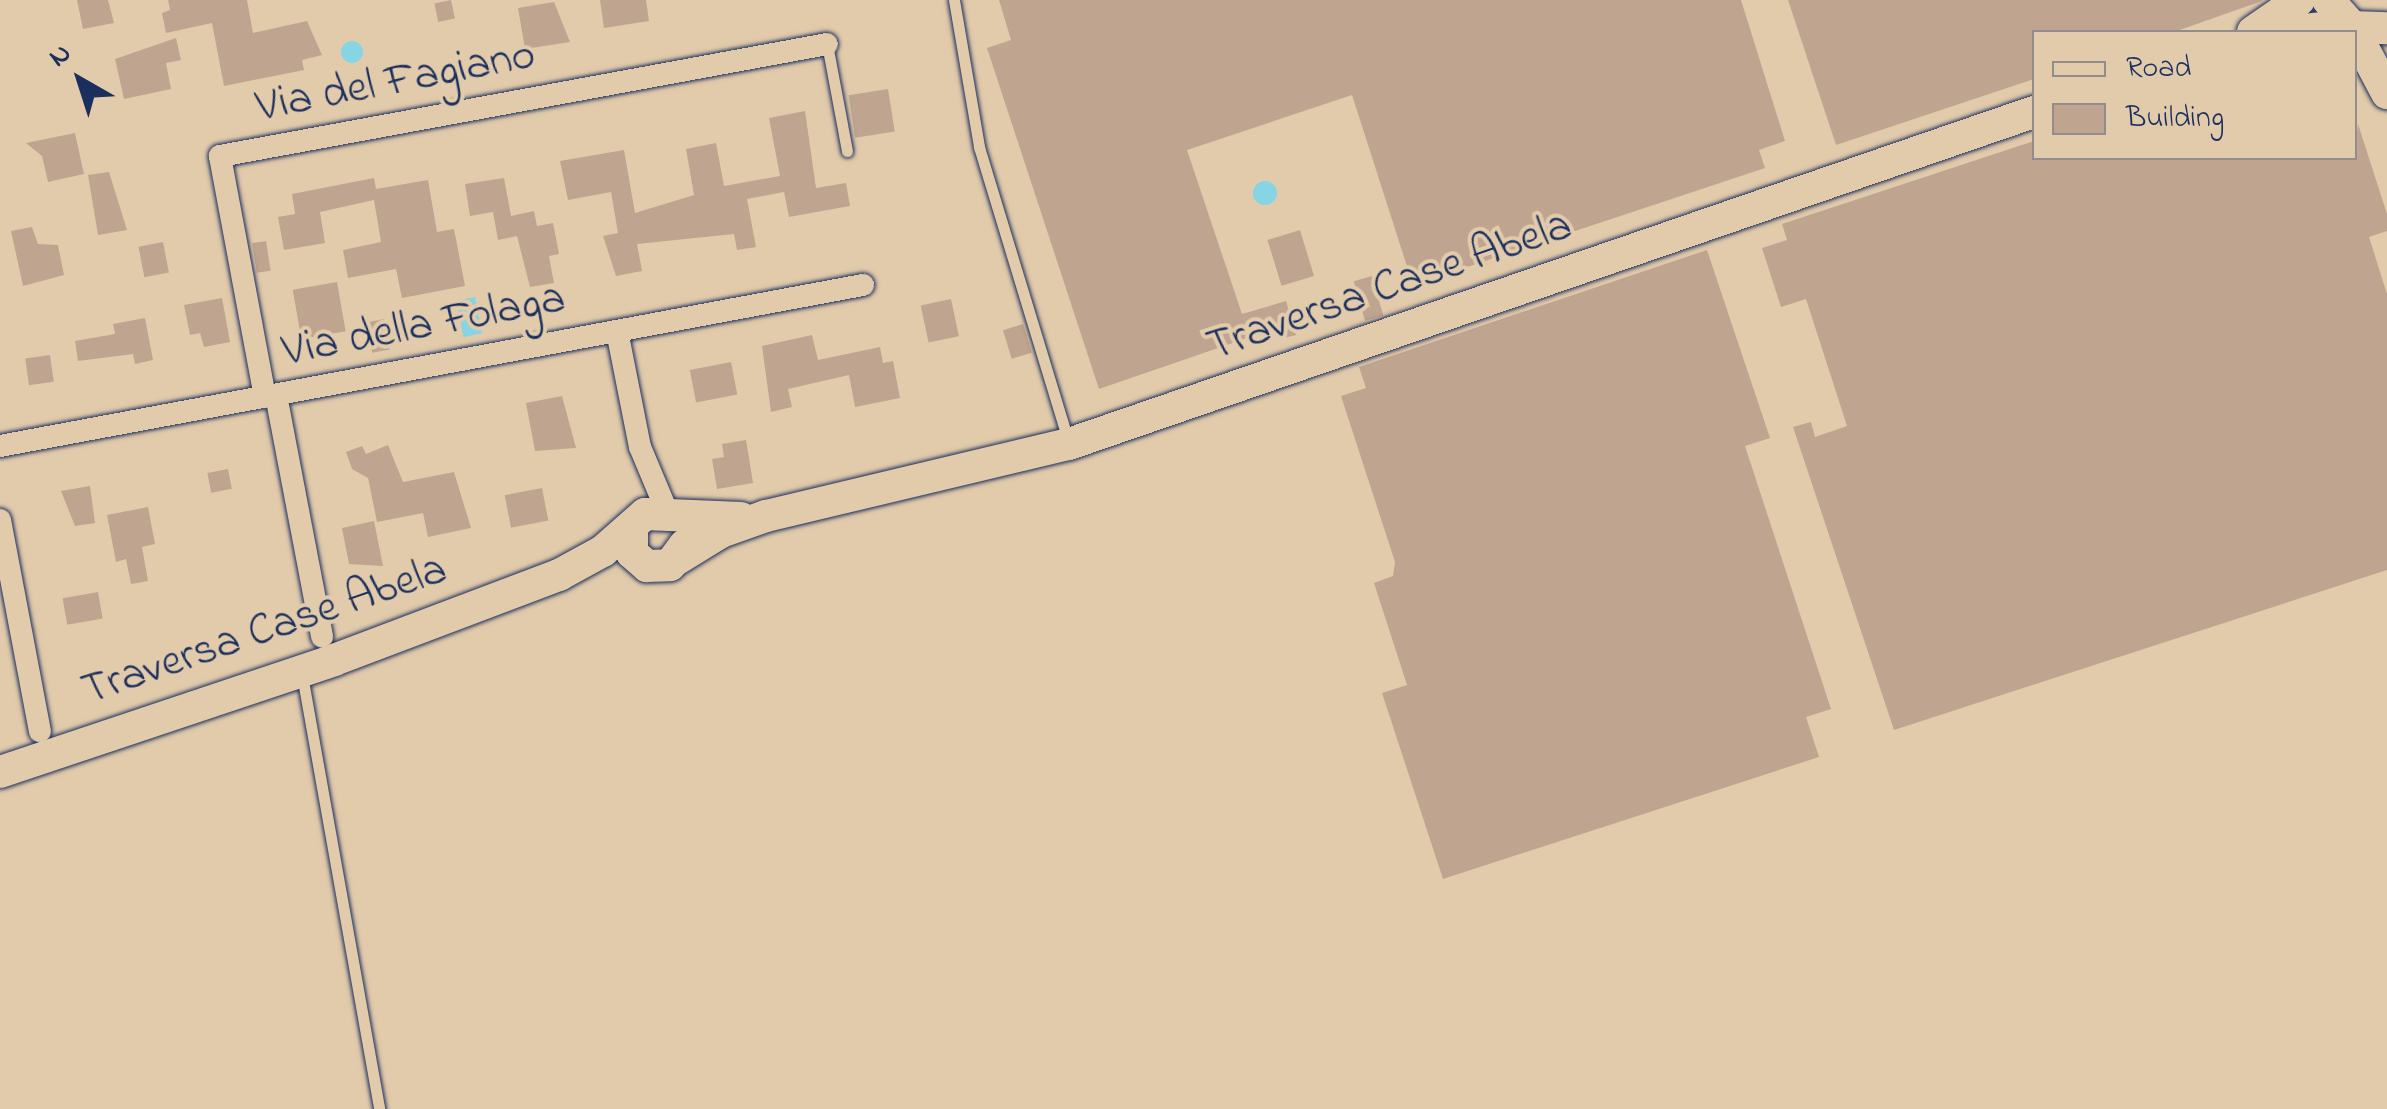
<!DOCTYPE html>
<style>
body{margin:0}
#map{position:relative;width:2387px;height:1109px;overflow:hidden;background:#e2cbab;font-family:"Indie Flower",sans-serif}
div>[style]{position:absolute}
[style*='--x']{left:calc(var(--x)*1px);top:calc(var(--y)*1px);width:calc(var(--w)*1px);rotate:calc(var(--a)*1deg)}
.water>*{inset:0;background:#86d4e4;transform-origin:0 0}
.round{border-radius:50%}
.building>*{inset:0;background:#bfa58f;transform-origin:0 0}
.roads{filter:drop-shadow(0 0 2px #1b2f5e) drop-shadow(0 0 2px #1b2f5e)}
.lane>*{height:11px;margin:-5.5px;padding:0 5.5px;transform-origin:5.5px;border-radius:5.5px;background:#e2cbab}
.street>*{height:22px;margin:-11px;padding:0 11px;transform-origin:11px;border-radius:11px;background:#e2cbab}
.secondary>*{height:32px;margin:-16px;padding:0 16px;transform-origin:16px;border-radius:16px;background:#e2cbab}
span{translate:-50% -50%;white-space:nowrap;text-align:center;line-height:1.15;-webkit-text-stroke:8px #e2cbab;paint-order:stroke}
.street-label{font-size:45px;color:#1b2f5e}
.legend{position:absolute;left:2032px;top:30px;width:325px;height:130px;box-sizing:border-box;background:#e2cbab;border:2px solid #928d8c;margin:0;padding:12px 18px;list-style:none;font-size:30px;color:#1b2f5e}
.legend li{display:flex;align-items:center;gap:20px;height:50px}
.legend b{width:50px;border:2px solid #928d8c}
.north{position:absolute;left:30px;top:30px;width:100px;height:100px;-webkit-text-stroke:8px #e2cbab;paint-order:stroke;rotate:321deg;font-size:28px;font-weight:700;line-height:40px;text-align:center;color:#1b2f5e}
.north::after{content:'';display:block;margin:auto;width:35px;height:45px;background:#1b2f5e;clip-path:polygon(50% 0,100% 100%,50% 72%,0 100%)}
</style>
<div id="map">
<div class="water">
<i class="round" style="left:341px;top:41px;width:22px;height:22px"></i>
<i class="round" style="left:1253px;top:181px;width:24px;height:24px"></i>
<i style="left:475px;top:297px;width:37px;height:19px;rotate:79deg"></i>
</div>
<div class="building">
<i style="clip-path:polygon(77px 0,108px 0,114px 23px,83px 29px)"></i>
<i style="clip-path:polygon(168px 0,247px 0,253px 33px,307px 21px,322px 55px,302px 60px,304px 70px,224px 86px,212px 23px,166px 33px,162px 13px,170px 10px)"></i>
<i style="left:451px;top:0;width:19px;height:17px;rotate:78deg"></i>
<i style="clip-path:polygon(600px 0,646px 0,649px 21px,604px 28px)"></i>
<i style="clip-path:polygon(999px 0,1741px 0,1785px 141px,1759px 150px,1765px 168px,1413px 285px,1352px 95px,1187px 150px,1242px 314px,1286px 301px,1296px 335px,1280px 339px,1276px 328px,1099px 389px,987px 48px,1011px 40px)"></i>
<i style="clip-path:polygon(1788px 0,2262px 0,2262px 1px,2174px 32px,2034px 32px,2034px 79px,1836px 145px)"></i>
<i style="clip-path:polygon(554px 2px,570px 42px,525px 49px,518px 8px)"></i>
<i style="clip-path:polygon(176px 38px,181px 60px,166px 63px,171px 89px,124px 99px,115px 59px)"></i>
<i style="left:888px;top:89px;width:43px;height:40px;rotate:81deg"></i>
<i style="clip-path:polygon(805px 111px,816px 188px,846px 183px,850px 206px,789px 217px,784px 192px,747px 199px,756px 247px,737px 250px,734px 234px,637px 244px,642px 271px,616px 276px,603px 236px,618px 233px,611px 192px,568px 200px,560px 161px,624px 150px,635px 213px,694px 195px,686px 149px,716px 143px,724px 186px,780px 176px,769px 118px)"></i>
<i style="clip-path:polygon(2358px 124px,2387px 214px,2387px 231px,2369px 237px,2387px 294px,2387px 570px,1894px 730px,1793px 427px,1811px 422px,1815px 437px,1847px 426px,1806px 299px,1781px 307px,1762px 248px,1787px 240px,1782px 224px,2034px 141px,2034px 158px,2354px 158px)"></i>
<i style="clip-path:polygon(75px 133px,84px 174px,48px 182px,42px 156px,26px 143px)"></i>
<i style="clip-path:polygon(109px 172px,127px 230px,98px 235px,88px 175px)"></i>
<i style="clip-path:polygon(374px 178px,376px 189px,428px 180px,437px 232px,454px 229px,465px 286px,402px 298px,396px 269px,348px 278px,343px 250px,381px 242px,374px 200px,320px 212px,325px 243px,284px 250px,278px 217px,295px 214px,292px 194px)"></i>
<i style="clip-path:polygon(504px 178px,511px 216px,534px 211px,537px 226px,553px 223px,559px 254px,549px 256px,554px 283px,530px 287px,517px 236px,498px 240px,493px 212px,470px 216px,465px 184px)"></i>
<i style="clip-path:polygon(32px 227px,38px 244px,58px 245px,64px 275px,23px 286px,11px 231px)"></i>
<i style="left:1300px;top:230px;width:48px;height:34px;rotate:73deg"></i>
<i style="left:266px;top:241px;width:30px;height:14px;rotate:81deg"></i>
<i style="left:163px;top:242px;width:31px;height:25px;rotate:79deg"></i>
<i style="clip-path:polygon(1707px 250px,1770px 438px,1745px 446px,1831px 709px,1806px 717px,1819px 757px,1443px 879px,1382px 693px,1407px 685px,1374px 583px,1393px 576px,1395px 562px,1341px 396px,1366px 388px,1359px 367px)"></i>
<i style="left:1372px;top:276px;width:41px;height:19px;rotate:74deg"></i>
<i style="left:337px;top:282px;width:50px;height:45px;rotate:80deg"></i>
<i style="clip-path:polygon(222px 298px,230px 342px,204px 347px,200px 333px,190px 335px,184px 305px)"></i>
<i style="left:951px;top:299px;width:38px;height:31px;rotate:78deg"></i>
<i style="clip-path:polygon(145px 318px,153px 360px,135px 364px,133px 354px,78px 361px,75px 341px,115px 334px,113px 324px)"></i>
<i style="left:384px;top:319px;width:31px;height:18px;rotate:79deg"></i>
<i style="left:1023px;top:324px;width:30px;height:21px;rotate:73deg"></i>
<i style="clip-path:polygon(812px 335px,818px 360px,880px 347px,883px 363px,893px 361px,900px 398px,855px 407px,849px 375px,788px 389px,792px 407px,771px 412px,762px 346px)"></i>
<i style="left:50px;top:355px;width:27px;height:25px;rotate:82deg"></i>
<i style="left:731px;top:362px;width:33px;height:42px;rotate:79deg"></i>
<i style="clip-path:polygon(562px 396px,576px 448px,535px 451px,526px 403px)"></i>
<i style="clip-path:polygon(746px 440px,753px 483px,717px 489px,712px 459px,724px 457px,722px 444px)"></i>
<i style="clip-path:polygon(388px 445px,403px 482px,454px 472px,471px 528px,428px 537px,423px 513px,377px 522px,368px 478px,352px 469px,346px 452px,362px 446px,366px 454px)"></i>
<i style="left:228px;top:469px;width:20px;height:21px;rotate:79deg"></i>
<i style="clip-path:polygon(90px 486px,95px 523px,75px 526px,61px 491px)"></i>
<i style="left:542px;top:488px;width:33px;height:38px;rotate:79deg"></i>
<i style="clip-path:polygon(148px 507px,155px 544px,142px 547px,148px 581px,131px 584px,126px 559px,116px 562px,107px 515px)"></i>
<i style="clip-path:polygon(374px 521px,383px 566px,349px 564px,342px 528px)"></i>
<i style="left:98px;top:592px;width:27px;height:36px;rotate:80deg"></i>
</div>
<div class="roads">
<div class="lane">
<i style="--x:954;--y:0;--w:149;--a:80.3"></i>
<i style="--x:979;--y:147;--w:306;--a:73.1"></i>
<i style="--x:827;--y:44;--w:109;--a:79.4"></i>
<i style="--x:302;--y:675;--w:441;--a:79.9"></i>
</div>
<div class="street">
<i style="--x:617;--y:331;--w:118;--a:78.8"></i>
<i style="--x:640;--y:447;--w:73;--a:67.3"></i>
<i style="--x:276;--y:395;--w:246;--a:79.2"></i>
<i style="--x:265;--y:397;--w:245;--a:-100.6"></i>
<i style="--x:220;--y:156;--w:617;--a:-10.45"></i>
<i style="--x:0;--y:446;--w:878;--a:-10.57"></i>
<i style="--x:0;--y:520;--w:215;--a:79.3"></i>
</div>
<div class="secondary">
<i style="--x:2328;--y:0;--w:36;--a:48"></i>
<i style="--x:2352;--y:27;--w:35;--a:2"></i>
<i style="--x:2352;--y:27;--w:75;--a:62.1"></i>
<i style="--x:2253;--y:32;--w:56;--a:-34.8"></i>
<i style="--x:2285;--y:32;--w:64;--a:-6.2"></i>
<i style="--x:632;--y:526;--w:27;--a:90"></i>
<i style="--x:632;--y:553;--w:20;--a:41"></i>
<i style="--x:647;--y:566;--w:23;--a:-2"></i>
<i style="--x:670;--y:565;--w:24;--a:-54"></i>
<i style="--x:674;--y:561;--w:55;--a:-31.7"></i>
<i style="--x:721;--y:532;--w:48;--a:-19.6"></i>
<i style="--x:766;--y:516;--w:311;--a:-13.4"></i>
<i style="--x:1069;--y:444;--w:1021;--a:-18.99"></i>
<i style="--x:0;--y:772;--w:352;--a:-18.5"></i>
<i style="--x:334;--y:660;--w:241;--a:-20.7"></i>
<i style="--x:559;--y:575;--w:50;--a:-28.6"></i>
<i style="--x:603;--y:551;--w:56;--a:-41.4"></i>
<i style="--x:645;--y:514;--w:96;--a:2.4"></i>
</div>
</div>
<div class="street-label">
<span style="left:396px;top:83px;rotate:-11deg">Via del Fagiano</span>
<span style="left:1390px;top:288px;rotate:-19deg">Traversa Case Abela</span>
<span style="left:424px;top:327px;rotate:-11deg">Via della Folaga</span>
<span style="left:265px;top:632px;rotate:-19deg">Traversa Case Abela</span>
</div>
<ul class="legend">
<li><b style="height:12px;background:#e2cbab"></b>Road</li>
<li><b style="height:28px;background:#bfa58f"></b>Building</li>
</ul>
<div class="north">N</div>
</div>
